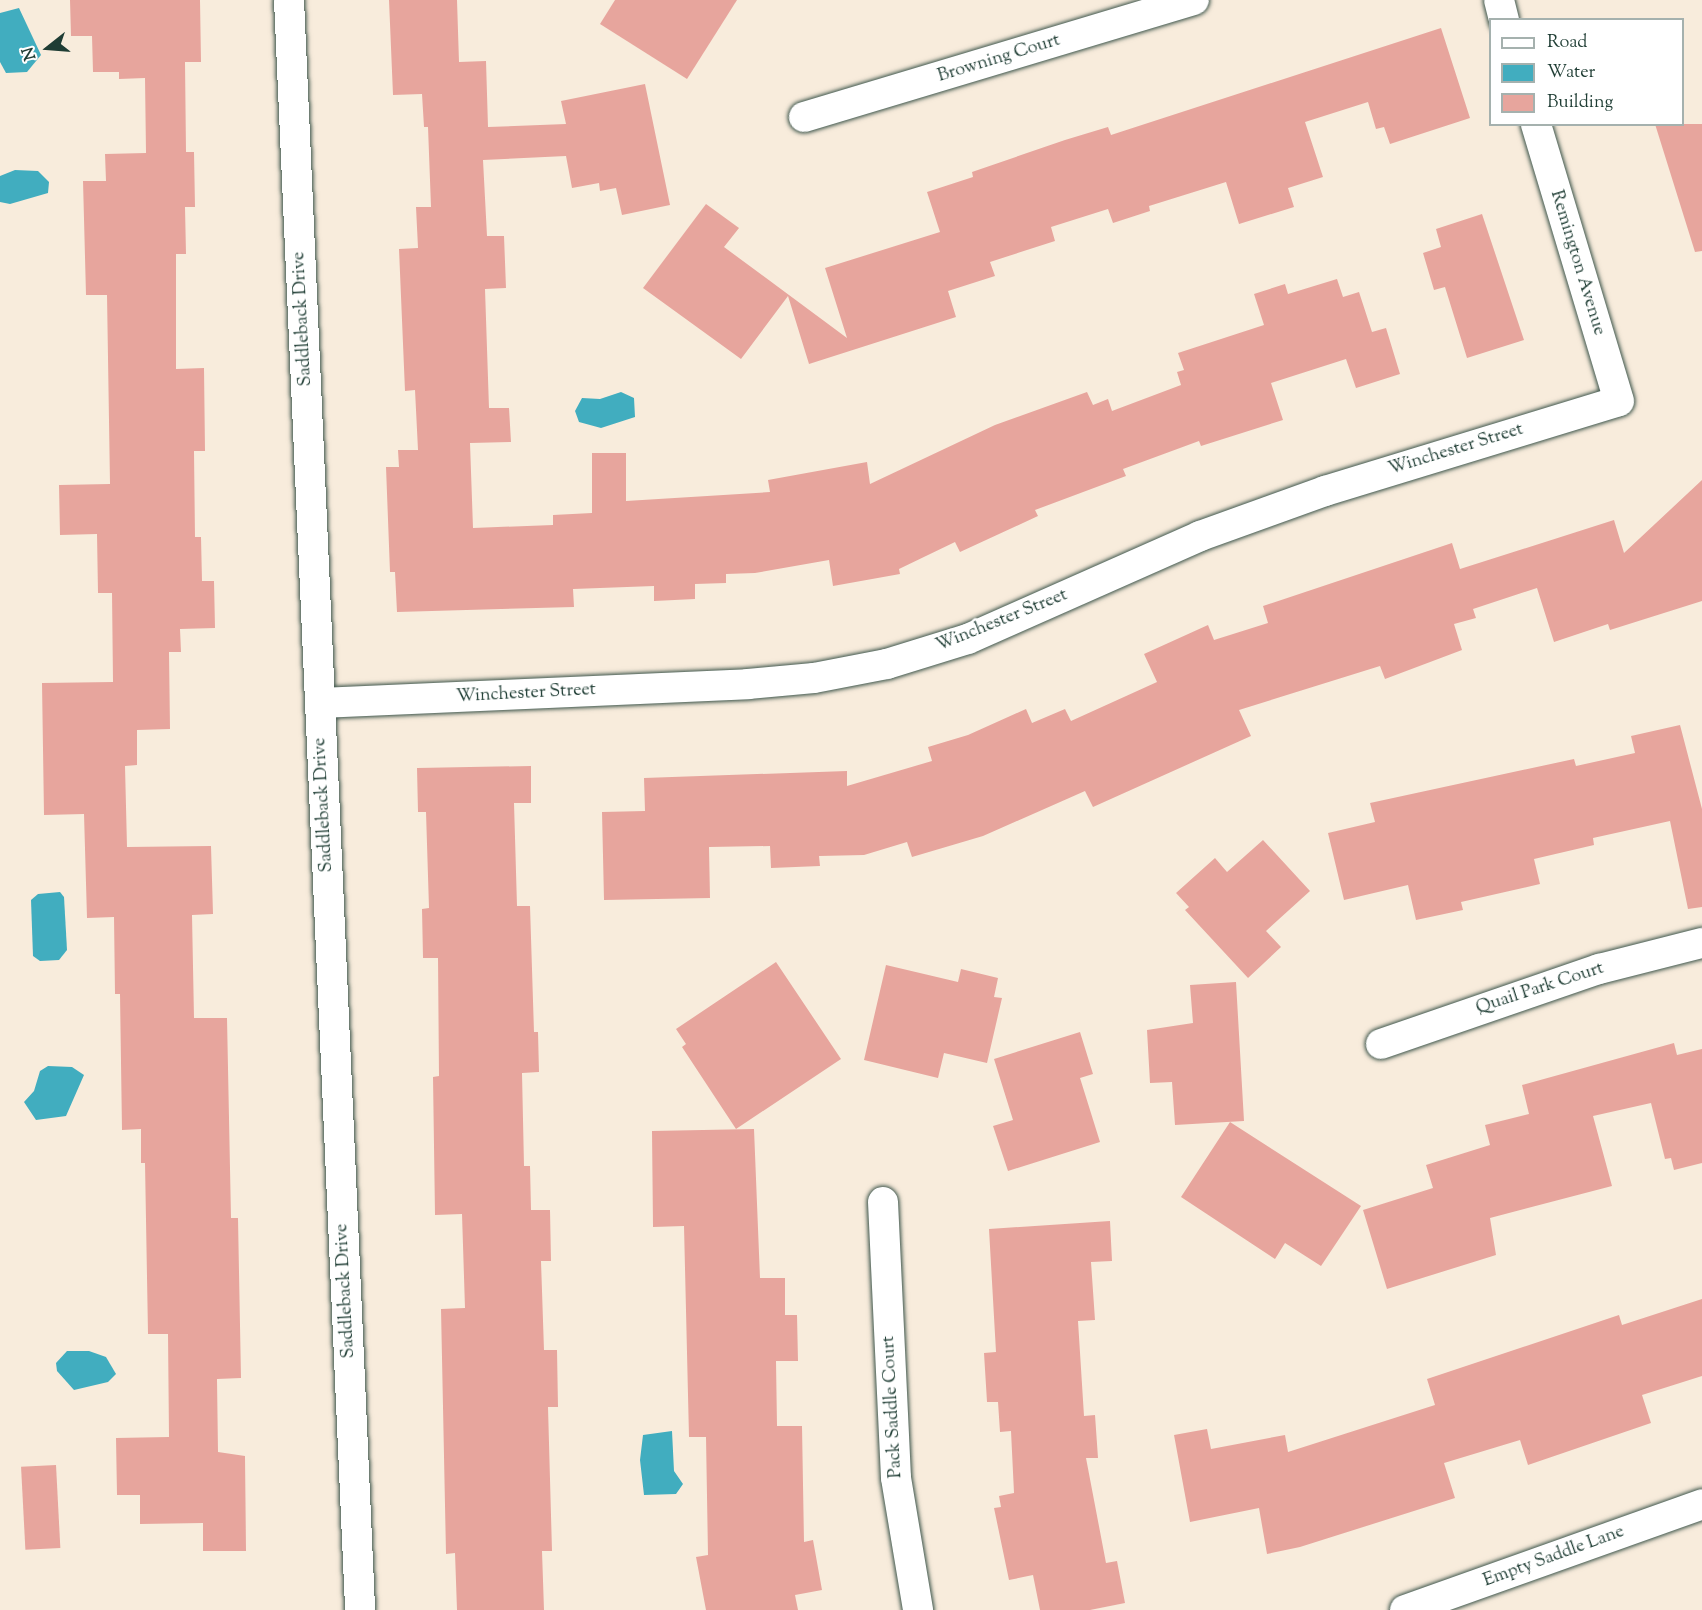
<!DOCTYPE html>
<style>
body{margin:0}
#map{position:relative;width:1702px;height:1610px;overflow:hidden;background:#f8ecdc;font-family:"Sorts Mill Goudy",serif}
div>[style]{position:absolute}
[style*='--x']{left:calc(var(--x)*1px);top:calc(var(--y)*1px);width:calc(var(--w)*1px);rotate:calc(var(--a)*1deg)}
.water>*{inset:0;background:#41adbf}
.building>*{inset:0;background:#e7a59d;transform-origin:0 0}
.roads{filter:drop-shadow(0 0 2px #40574d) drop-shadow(0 0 2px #40574d)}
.minor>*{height:30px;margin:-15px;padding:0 15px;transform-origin:15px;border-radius:15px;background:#fff}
span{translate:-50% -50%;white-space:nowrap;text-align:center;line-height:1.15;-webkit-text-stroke:5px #fff;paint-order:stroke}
.street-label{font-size:18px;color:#1f3d34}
.legend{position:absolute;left:1489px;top:18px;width:195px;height:108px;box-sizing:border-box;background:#fff;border:2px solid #a5b1ae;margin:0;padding:8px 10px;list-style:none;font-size:18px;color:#1f3d34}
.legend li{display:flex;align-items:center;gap:12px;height:30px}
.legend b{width:30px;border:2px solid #a5b1ae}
.north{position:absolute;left:18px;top:18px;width:60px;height:60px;-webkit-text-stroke:4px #fff;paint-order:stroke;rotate:253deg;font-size:16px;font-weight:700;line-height:24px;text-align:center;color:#1f3d34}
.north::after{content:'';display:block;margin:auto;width:21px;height:27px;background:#1f3d34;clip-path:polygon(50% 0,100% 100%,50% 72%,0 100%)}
</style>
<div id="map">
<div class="water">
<i style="clip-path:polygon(19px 8px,41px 55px,27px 72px,6px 73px,0 62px,0 13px)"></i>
<i style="clip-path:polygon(15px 170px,38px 171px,49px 182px,48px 193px,10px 204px,0 202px,0 176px)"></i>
<i style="clip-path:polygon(621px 392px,634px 398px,635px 417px,601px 428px,579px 422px,575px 411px,582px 398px,600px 399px)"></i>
<i style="clip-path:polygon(60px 892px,64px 897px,67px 950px,59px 960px,40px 961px,33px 956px,31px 900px,38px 894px)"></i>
<i style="clip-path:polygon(72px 1067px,84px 1075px,66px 1116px,36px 1120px,24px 1102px,34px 1091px,40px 1071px,48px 1066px)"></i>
<i style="clip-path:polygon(67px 1351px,89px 1351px,106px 1357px,116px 1374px,108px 1382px,74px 1390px,57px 1371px,56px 1363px)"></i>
<i style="clip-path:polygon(672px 1431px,674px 1471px,683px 1484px,676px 1494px,644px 1495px,640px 1460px,643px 1435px)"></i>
</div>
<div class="building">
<i style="clip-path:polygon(70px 0,200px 0,201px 62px,185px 62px,186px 152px,194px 152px,195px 207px,185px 207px,186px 254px,176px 254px,176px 369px,204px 368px,205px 451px,194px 451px,195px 537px,201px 537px,202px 581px,214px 581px,215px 628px,180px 629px,181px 652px,169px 652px,170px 729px,137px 730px,137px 765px,125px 766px,127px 847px,211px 846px,213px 914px,192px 915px,194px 1018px,227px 1018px,231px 1218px,238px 1218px,241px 1378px,217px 1379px,218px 1452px,245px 1456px,246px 1551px,203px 1551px,203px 1523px,140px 1524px,140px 1495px,117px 1495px,116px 1438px,169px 1437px,168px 1334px,148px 1334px,145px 1163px,141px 1163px,141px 1129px,122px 1130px,120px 994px,115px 994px,114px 917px,87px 918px,84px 814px,44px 815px,42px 683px,113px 682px,112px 593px,98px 593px,97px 534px,60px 535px,59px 485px,110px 484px,107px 295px,86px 295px,83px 181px,106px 181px,105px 154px,146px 153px,145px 78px,119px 79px,119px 72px,93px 72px,92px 36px,71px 36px)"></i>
<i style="clip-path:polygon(389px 0,457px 0,459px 62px,486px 61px,488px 127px,566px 124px,561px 101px,645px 84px,670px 205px,622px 215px,616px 188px,600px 191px,599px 183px,572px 188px,566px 156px,483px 160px,487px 236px,504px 236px,506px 288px,485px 289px,489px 408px,509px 408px,511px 442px,470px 443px,473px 528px,553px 525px,553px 515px,592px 513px,592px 453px,626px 453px,626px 501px,770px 492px,768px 480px,867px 462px,870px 484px,995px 425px,1087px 392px,1093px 405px,1108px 399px,1112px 411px,1181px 385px,1177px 372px,1184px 370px,1178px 353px,1264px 325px,1254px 294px,1285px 284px,1288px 294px,1337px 279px,1343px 297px,1359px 292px,1372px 332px,1386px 328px,1400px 374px,1356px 388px,1346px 359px,1271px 383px,1283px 420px,1201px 446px,1199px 441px,1123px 469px,1126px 476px,1035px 510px,1038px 516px,960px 552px,955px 542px,899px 569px,900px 574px,833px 586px,829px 560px,755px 573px,726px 574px,726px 583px,695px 584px,695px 599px,654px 601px,654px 586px,573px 589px,574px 607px,397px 612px,395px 572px,390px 572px,386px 467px,399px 467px,398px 450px,418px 450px,415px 390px,405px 391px,399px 249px,418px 248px,416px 207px,431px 207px,428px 127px,424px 127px,422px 94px,393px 95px)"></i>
<i style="clip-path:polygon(615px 0,737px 0,687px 79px,600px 24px)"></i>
<i style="clip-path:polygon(1441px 28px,1470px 118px,1390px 144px,1384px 127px,1376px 129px,1368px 102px,1305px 122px,1323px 177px,1288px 188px,1294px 207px,1239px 224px,1226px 182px,1149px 206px,1150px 211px,1113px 223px,1108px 209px,1051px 227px,1055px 241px,990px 262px,995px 276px,948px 291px,956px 317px,809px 364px,788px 296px,741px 359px,643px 288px,706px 204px,739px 228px,724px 247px,847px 338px,825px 268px,940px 232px,927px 192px,973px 177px,972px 172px,1065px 140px,1108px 127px,1111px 135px)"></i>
<i style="clip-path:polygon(1655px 124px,1702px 124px,1702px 251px,1695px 252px)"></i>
<i style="clip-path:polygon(1482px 214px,1524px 340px,1467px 358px,1445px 287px,1434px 290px,1423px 253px,1441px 247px,1436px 229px)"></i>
<i style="clip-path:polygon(1702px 480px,1702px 601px,1610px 630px,1608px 624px,1554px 642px,1537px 588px,1473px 609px,1476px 618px,1454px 624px,1462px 650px,1385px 679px,1380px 666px,1239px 710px,1251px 736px,1093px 807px,1085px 791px,983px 836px,912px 857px,907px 842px,864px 855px,819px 856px,820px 866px,771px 868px,770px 846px,709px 847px,710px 898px,604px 900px,602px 812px,645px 811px,644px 778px,847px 771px,847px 786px,932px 761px,928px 747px,968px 735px,1026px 709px,1032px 723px,1065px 709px,1071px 721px,1157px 682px,1144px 654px,1208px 625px,1214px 640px,1268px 623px,1263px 606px,1452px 543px,1460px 569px,1614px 520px,1624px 553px)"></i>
<i style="clip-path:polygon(1680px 725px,1702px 809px,1702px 907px,1688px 909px,1670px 821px,1593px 838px,1594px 845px,1534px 859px,1540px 884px,1461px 902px,1463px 910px,1416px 920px,1408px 885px,1344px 900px,1328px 833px,1375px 822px,1370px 803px,1574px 759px,1576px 766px,1635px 753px,1631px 736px)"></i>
<i style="clip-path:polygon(531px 766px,531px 803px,514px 803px,517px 906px,530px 906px,534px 1032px,538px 1032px,539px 1072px,522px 1073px,524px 1166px,530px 1166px,531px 1210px,550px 1210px,551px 1261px,541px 1261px,544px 1350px,557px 1350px,558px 1407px,548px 1407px,552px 1551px,542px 1551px,544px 1610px,457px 1610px,455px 1553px,446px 1554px,441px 1309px,465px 1308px,462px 1214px,435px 1215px,433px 1077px,439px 1076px,438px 958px,423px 958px,422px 909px,429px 908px,426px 812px,418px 812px,417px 768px)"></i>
<i style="clip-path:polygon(1263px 840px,1310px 891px,1266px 931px,1281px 947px,1248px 978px,1185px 910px,1189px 907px,1176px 893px,1215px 858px,1227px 872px)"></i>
<i style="clip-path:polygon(776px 962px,841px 1059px,736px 1129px,682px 1047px,686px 1044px,676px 1029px)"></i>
<i style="clip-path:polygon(886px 965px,958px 982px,961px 969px,998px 978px,994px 997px,1002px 998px,987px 1063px,944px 1053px,938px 1078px,864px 1060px)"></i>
<i style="clip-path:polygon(1236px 982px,1244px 1121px,1175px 1125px,1172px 1082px,1150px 1083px,1147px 1030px,1193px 1023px,1190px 985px)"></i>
<i style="clip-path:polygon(1080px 1032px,1093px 1074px,1080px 1078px,1100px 1142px,1008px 1171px,993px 1126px,1013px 1120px,994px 1059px)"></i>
<i style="clip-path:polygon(1674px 1043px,1677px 1055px,1702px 1049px,1702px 1163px,1674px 1170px,1671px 1158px,1665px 1159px,1651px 1103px,1593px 1116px,1612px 1186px,1490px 1218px,1496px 1255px,1387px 1289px,1363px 1210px,1433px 1188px,1426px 1165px,1490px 1145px,1485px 1125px,1529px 1114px,1522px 1085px)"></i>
<i style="clip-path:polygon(1230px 1122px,1361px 1206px,1321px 1266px,1285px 1243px,1275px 1259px,1181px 1197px)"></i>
<i style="clip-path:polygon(754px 1129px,760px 1278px,785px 1278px,785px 1315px,797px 1315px,798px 1361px,776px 1361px,777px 1426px,802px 1426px,804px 1542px,813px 1540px,822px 1590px,795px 1595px,798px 1610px,706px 1610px,696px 1557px,708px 1555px,706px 1437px,689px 1437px,684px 1226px,653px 1227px,652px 1131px)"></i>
<i style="clip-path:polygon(1110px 1221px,1112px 1261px,1091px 1262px,1095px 1320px,1078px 1321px,1084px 1416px,1095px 1415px,1098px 1458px,1086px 1458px,1106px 1563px,1117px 1561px,1125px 1603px,1090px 1610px,1040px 1610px,1033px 1575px,1009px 1580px,994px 1508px,1001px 1507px,999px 1496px,1014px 1493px,1011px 1431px,1000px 1432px,998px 1402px,987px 1402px,984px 1353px,996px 1352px,989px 1229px)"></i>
<i style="clip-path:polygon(1702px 1299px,1702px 1376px,1642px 1395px,1651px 1423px,1528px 1465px,1520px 1440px,1444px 1463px,1455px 1498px,1300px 1547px,1267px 1554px,1259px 1508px,1190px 1522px,1174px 1435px,1207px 1429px,1211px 1449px,1285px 1435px,1288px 1452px,1435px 1405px,1427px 1379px,1619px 1315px,1622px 1325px)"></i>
<i style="left:56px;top:1465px;width:83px;height:35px;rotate:87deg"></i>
</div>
<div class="roads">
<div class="minor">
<i style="--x:289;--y:0;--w:1612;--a:87.47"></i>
<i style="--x:1499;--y:0;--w:21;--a:76"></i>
<i style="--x:804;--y:117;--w:407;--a:-16.7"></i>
<i style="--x:320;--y:703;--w:428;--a:-2.5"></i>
<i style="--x:748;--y:684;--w:66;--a:-5.2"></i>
<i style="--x:814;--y:678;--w:74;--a:-10.9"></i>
<i style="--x:887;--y:664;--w:85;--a:-17.2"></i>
<i style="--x:968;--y:639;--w:254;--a:-23.9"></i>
<i style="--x:1200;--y:536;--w:133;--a:-19.8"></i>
<i style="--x:1325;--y:491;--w:307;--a:-17"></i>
<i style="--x:1619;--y:401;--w:289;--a:-106.7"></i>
<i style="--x:1381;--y:1044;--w:231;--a:-19"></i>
<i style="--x:1599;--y:969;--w:106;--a:-14.2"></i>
<i style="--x:883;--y:1202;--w:276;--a:87.3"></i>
<i style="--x:896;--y:1478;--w:134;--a:80.5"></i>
<i style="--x:1405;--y:1610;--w:315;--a:-19.6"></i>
</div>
</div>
<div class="street-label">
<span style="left:999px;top:59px;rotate:-17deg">Browning Court</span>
<span style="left:1577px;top:263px;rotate:73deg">Remington Avenue</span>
<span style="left:303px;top:319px;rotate:-93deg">Saddleback Drive</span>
<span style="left:1456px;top:450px;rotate:-17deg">Winchester Street</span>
<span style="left:1002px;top:621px;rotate:-22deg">Winchester Street</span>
<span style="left:526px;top:694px;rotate:-3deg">Winchester Street</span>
<span style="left:324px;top:805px;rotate:-93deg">Saddleback Drive</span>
<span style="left:1540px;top:989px;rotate:-18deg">Quail Park Court</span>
<span style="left:346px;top:1291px;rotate:-93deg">Saddleback Drive</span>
<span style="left:893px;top:1407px;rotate:-93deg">Pack Saddle Court</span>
<span style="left:1554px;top:1557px;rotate:-20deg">Empty Saddle Lane</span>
</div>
<ul class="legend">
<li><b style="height:8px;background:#fff"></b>Road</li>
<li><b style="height:16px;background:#41adbf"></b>Water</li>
<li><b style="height:16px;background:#e7a59d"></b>Building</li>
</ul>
<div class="north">N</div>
</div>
